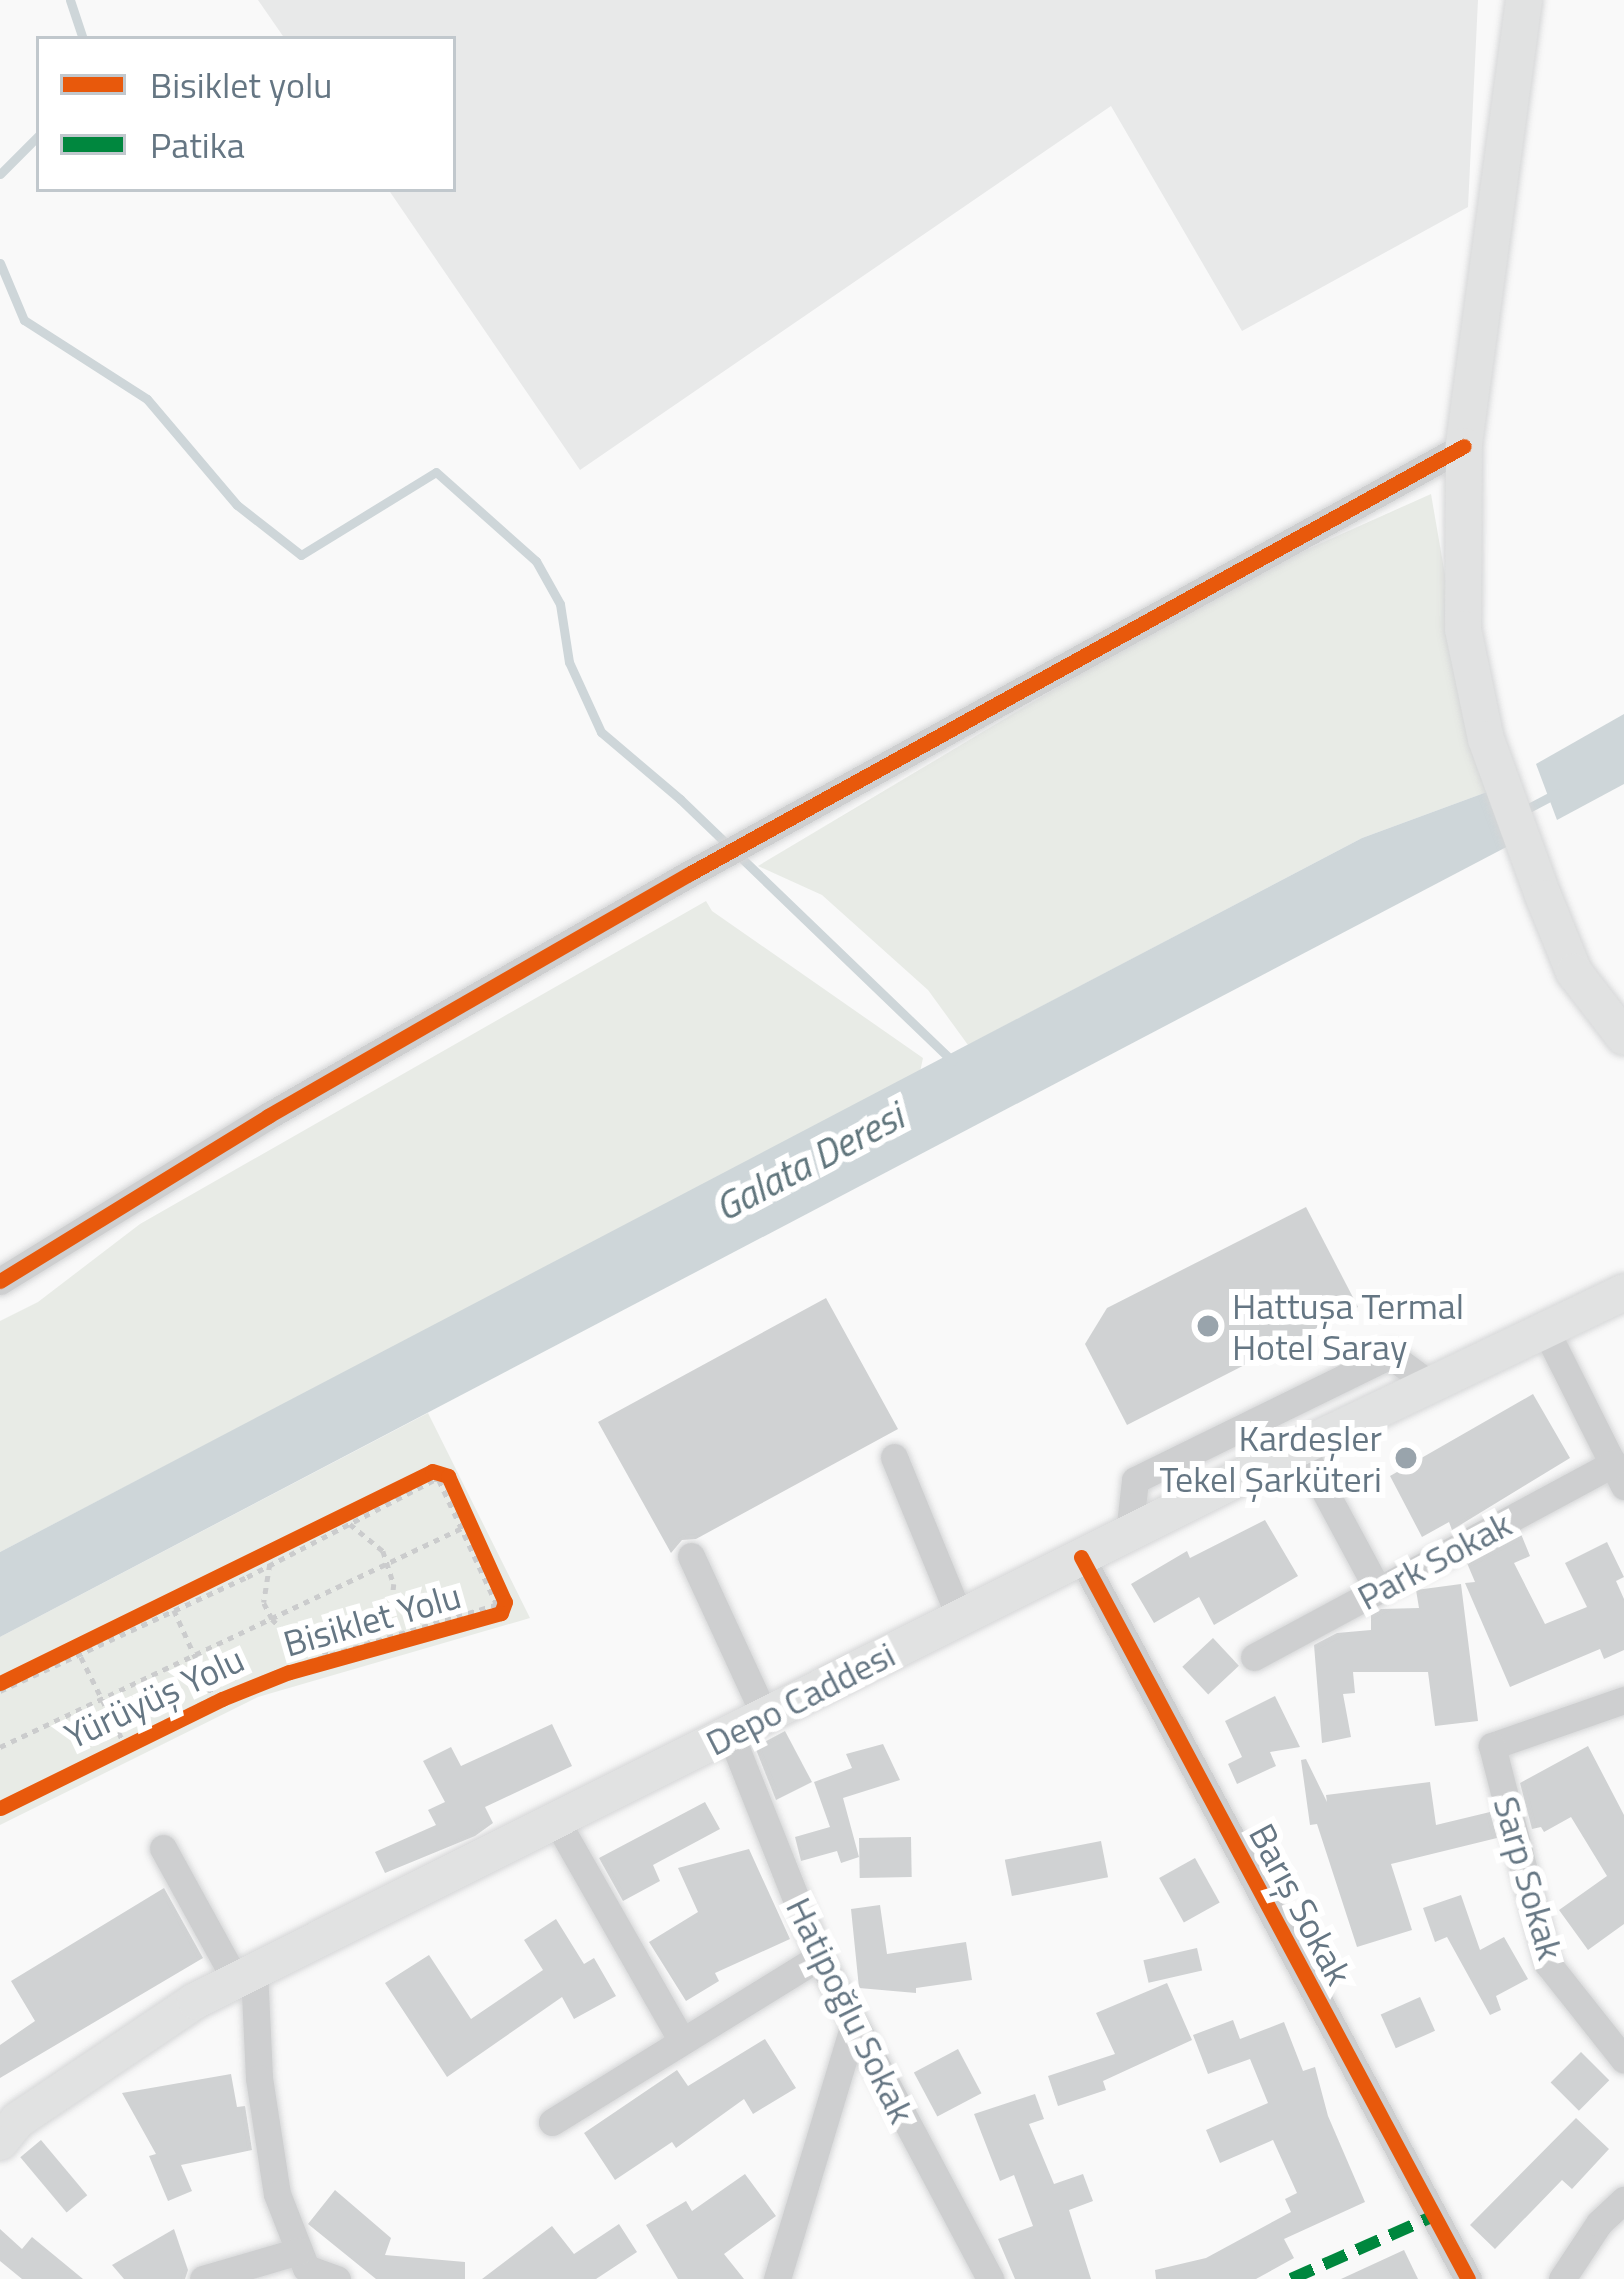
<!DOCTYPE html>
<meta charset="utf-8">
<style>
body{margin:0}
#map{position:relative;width:1624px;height:2279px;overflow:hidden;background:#f9f9f9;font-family:"Titillium Web",sans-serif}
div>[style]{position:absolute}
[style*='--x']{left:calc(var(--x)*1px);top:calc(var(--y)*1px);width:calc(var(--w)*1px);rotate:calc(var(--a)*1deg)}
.built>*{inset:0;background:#e8e9e9}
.green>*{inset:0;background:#e8ebe6}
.water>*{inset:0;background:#ced6d9}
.stream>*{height:9px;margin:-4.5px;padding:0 4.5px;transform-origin:4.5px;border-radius:4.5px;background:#ced6d9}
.building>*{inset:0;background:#d0d2d3;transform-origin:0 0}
.path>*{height:4.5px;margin-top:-2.25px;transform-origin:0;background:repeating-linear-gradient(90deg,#cbcccd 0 6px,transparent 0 12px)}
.roads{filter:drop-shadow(0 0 3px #d5d6d7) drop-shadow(0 0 3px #d5d6d7)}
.minor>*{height:27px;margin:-13.5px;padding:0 13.5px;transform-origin:13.5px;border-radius:13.5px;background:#cecfd0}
.major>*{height:36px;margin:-18px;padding:0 18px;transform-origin:18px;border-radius:18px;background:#e1e2e2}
.quiet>*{height:12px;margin-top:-6px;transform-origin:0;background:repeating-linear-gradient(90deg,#00873e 0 24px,transparent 0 36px)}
.cycleway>*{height:15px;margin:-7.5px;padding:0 7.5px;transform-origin:7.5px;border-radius:7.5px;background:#e8590c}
.dots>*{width:33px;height:33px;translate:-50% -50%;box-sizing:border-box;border:6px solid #fff;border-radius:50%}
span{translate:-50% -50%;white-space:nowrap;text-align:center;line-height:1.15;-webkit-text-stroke:12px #fff;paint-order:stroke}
.poi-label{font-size:36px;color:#657683}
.left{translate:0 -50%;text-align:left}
.right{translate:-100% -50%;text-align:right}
.street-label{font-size:36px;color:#657683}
.water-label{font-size:39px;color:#60757c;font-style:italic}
.legend{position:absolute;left:36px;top:36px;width:420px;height:156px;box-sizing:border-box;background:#fff;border:3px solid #c1c8cd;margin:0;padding:15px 21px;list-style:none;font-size:36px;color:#657683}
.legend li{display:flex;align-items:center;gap:24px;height:60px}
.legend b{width:60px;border:3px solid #c1c8cd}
</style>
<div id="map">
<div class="built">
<i style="clip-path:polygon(258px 0,1478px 0,1468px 207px,1242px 331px,1111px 106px,580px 470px,388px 189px,453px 189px,453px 39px,285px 39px)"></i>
</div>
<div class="green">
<i style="clip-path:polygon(1431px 494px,1464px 685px,1495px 789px,1362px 838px,968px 1045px,928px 990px,822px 895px,758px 866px,1234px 582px)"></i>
<i style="clip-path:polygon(706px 901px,712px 911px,923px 1058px,920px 1072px,0 1552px,0 1321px,38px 1302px,140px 1224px)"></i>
<i style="clip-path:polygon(428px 1413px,530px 1618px,258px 1697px,0 1825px,0 1637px)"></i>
</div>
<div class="water">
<i style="clip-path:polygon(1624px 714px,1624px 784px,1557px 820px,1536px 764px)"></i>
<i style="clip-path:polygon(1495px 789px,1514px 843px,0 1637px,0 1552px,1362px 838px)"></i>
</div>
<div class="stream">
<i style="--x:70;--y:0;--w:41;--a:71.6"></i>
<i style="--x:0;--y:174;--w:55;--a:-45"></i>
<i style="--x:0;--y:263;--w:62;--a:67.2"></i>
<i style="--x:24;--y:320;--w:146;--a:32.7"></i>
<i style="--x:147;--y:399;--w:139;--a:49.7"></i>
<i style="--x:237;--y:505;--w:81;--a:38"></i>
<i style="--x:301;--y:555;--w:158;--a:-31.6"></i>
<i style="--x:436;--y:472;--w:134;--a:41.7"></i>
<i style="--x:536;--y:561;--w:49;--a:60.8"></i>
<i style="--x:560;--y:604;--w:59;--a:81.2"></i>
<i style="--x:569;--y:662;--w:77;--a:65.4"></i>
<i style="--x:601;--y:732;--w:104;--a:40.3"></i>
<i style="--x:680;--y:799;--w:378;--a:43.9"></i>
<i style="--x:1519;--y:813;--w:43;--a:-27.8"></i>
</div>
<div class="building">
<i style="clip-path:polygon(1306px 1207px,1358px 1307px,1127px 1425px,1085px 1344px,1107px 1308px)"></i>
<i style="clip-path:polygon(826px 1298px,898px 1429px,696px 1539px,682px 1540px,671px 1553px,598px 1422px)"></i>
<i style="clip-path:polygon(1533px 1394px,1570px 1458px,1452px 1530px,1449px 1522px,1422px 1537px,1390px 1476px)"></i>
<i style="clip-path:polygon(1265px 1520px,1298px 1576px,1214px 1625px,1199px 1597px,1154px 1623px,1131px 1584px,1187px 1551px,1190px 1558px)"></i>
<i style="clip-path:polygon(1521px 1534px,1530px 1556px,1514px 1563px,1545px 1624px,1587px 1607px,1565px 1563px,1607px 1542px,1624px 1577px,1616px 1581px,1624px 1599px,1624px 1650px,1604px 1659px,1600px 1649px,1510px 1687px,1465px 1583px,1475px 1582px,1467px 1563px)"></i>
<i style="clip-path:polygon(1461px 1584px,1478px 1721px,1435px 1726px,1428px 1672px,1353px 1672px,1355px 1693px,1343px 1694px,1351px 1737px,1322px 1743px,1314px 1645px,1337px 1633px,1371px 1630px,1371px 1615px,1381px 1609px,1419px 1608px,1416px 1590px)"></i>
<i style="left:1213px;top:1638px;width:38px;height:42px;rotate:47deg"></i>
<i style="clip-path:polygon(1275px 1696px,1300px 1747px,1270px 1752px,1276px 1766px,1237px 1784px,1228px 1764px,1242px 1757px,1225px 1721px)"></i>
<i style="clip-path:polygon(552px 1724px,572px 1766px,485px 1807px,493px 1823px,475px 1836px,385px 1873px,375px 1852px,436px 1825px,428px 1810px,445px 1802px,423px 1761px,451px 1747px,461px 1766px)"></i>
<i style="clip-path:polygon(785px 1731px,812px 1782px,776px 1800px,755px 1747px)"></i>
<i style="clip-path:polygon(883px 1744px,900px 1780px,843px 1798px,859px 1857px,841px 1863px,837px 1851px,801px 1861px,795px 1837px,830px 1827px,814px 1782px,852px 1768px,846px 1754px)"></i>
<i style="clip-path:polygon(1588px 1746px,1624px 1815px,1624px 1924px,1588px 1950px,1559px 1910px,1607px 1876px,1571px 1817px,1544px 1832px,1541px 1827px,1532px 1829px,1520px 1783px)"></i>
<i style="clip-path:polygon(1306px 1759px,1327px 1802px,1326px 1795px,1430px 1782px,1436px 1825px,1490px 1812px,1497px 1838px,1391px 1864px,1412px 1930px,1357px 1947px,1317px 1824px,1310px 1825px,1301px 1760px)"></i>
<i style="clip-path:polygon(705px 1802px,720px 1829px,653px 1865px,660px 1881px,623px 1901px,599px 1858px)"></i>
<i style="left:911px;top:1837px;width:40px;height:52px;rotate:89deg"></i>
<i style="left:1101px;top:1841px;width:37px;height:98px;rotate:79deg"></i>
<i style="clip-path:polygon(749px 1849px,790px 1939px,715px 1973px,719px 1981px,686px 2001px,649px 1942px,698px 1912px,678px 1868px)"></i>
<i style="left:1195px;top:1858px;width:51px;height:41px;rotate:61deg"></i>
<i style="clip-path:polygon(164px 1888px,203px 1958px,0 2078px,0 2045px,35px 2021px,11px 1981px)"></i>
<i style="clip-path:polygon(1461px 1895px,1480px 1950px,1504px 1937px,1528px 1979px,1496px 1996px,1501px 2010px,1490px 2015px,1447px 1937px,1435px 1942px,1423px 1908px)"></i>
<i style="clip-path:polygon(880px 1905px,887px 1954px,966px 1942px,972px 1980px,916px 1988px,916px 1993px,859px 1988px,851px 1909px)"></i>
<i style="clip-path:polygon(556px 1919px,584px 1964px,594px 1958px,616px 1996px,574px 2019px,562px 1997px,447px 2077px,385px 1983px,429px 1955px,471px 2019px,543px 1970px,524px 1940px)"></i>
<i style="left:1197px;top:1948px;width:23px;height:55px;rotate:77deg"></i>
<i style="clip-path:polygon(1167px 1983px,1192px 2040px,1103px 2081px,1106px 2090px,1058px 2106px,1048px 2076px,1115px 2054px,1096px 2013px)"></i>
<i style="left:1420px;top:1997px;width:37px;height:43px;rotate:66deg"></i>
<i style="clip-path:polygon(1233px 2020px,1240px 2039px,1284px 2022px,1303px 2071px,1315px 2067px,1328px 2116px,1365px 2202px,1284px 2239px,1294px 2258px,1256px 2279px,1156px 2279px,1155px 2270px,1206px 2258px,1291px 2212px,1285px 2199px,1297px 2193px,1273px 2140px,1220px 2163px,1206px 2130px,1268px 2103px,1250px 2059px,1208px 2074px,1193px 2035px)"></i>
<i style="clip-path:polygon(765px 2039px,796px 2088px,753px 2114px,744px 2099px,676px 2148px,672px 2142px,615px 2180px,584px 2133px,677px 2070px,688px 2086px)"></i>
<i style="left:958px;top:2049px;width:50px;height:50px;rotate:62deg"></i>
<i style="left:1581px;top:2052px;width:40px;height:43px;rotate:45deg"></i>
<i style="clip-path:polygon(231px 2074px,237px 2107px,245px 2106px,252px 2150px,181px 2165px,192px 2191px,168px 2201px,149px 2156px,156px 2154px,122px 2093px)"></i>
<i style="clip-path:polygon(1035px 2094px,1044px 2119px,1029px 2124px,1054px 2184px,1083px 2174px,1093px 2201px,1069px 2210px,1091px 2279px,1015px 2279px,998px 2239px,1033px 2226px,1014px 2175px,1000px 2181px,974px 2114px)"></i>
<i style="clip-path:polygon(1576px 2118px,1609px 2149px,1572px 2189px,1562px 2180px,1495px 2249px,1470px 2225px)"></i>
<i style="left:41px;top:2140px;width:72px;height:27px;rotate:50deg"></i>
<i style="clip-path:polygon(745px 2174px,776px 2216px,724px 2254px,744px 2279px,678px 2279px,646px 2225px,686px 2201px,692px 2211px)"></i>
<i style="clip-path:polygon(335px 2190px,391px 2238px,385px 2255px,465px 2262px,465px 2279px,376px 2279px,308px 2224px)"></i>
<i style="clip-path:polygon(619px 2224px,637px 2252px,596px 2279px,482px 2279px,552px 2226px,574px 2254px)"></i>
<i style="clip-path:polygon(0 2229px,22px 2249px,32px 2237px,83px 2279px,22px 2279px,0 2261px)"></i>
<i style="clip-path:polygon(174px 2229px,188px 2270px,185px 2279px,124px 2279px,112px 2265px)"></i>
<i style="clip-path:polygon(1404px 2250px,1418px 2279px,1341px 2279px)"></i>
</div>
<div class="path">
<i style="--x:350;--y:1524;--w:43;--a:39.3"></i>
<i style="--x:383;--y:1551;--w:35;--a:72"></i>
<i style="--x:394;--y:1584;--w:28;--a:96"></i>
<i style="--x:391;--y:1612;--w:37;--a:126"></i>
<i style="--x:270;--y:1564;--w:39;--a:99"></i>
<i style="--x:264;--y:1603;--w:18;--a:63"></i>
<i style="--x:272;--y:1619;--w:38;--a:45"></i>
<i style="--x:299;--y:1646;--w:30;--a:12"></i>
<i style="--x:174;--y:1610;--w:97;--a:65.6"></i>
<i style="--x:81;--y:1657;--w:96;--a:63.4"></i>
<i style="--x:0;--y:1691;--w:272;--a:-24.8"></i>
<i style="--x:247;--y:1577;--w:211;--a:-27.4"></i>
<i style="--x:434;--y:1480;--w:5;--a:0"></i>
<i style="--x:439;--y:1480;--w:138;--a:65.1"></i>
<i style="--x:497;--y:1605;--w:218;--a:163.2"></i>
<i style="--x:288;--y:1668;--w:80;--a:157.9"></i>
<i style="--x:214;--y:1698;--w:239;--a:153.6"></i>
<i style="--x:0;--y:1747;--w:511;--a:-25.36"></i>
</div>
<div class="roads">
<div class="minor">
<i style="--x:0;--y:1281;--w:315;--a:-31.6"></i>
<i style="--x:268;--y:1116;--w:486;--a:-29.9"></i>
<i style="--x:689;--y:874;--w:885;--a:-28.91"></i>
<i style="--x:1545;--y:1329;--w:176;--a:63.3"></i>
<i style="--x:1301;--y:1447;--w:162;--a:61.7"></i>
<i style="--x:894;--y:1457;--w:174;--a:67.7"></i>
<i style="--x:1129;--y:1533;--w:53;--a:-83.5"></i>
<i style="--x:1135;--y:1480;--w:284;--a:-26.1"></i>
<i style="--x:1390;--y:1355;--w:51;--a:36.2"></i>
<i style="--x:691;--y:1556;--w:176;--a:65.2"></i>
<i style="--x:1081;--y:1557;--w:819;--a:61.81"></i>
<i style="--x:1254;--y:1657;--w:409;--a:-28.3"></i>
<i style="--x:1624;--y:1700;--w:140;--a:160.8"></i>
<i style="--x:1492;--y:1746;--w:225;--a:75.6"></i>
<i style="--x:1548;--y:1964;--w:122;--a:51.6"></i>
<i style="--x:730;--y:1733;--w:241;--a:68.3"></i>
<i style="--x:819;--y:1957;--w:365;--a:62"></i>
<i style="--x:557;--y:1822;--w:252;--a:60.3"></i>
<i style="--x:163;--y:1848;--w:152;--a:61.2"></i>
<i style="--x:254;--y:1971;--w:107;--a:87.3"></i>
<i style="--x:259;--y:2078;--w:117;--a:81.2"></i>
<i style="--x:277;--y:2194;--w:79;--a:68.6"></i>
<i style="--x:306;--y:2268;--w:33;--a:20"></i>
<i style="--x:552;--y:2122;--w:314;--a:-31.7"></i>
<i style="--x:203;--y:2279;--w:100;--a:-16.3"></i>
<i style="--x:777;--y:2279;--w:263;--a:-73.2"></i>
<i style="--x:1562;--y:2279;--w:67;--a:-56.5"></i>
<i style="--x:1599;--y:2223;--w:34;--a:-43"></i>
</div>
<div class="major">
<i style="--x:1524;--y:0;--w:450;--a:97.7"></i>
<i style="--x:1464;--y:446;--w:183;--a:90.3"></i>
<i style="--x:1463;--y:629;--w:112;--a:78.2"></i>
<i style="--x:1486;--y:739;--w:169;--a:70"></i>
<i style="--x:1544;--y:898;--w:80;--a:67.9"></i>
<i style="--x:1574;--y:972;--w:82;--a:52.4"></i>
<i style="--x:0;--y:2142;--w:28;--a:-51"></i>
<i style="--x:18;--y:2120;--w:213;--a:-33.9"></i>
<i style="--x:195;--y:2001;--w:1237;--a:-26.61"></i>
<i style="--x:1301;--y:1447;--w:358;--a:-25.6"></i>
</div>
</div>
<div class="quiet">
<i style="--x:1291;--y:2279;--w:156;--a:-23.8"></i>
</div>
<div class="cycleway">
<i style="--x:0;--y:1281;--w:315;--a:-31.6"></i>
<i style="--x:268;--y:1116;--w:486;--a:-29.9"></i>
<i style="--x:689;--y:874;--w:885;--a:-28.91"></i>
<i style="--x:1081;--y:1557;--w:819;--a:61.81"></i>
<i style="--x:0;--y:1683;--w:481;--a:-26.1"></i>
<i style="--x:432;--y:1471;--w:17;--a:17"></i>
<i style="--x:448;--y:1476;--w:138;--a:65.7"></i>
<i style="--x:505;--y:1602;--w:12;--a:110"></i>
<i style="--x:501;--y:1613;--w:220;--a:164.4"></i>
<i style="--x:289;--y:1672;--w:72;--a:158.1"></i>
<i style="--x:222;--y:1699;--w:247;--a:153.8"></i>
</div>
<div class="dots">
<i style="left:1208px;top:1326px;background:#99a4ac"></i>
<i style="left:1406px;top:1458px;background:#99a4ac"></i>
</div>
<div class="poi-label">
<span class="left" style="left:1232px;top:1326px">Hattuşa Termal<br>Hotel Saray</span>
<span class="right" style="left:1382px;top:1458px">Kardeşler<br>Tekel Şarküteri</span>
</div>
<div class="street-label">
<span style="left:1434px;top:1560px;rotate:-28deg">Park Sokak</span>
<span style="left:372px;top:1619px;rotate:-16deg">Bisiklet Yolu</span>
<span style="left:154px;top:1697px;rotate:-25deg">Yürüyüş Yolu</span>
<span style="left:800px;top:1698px;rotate:-27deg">Depo Caddesi</span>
<span style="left:1529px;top:1878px;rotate:74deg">Sarp Sokak</span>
<span style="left:1301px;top:1904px;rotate:62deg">Barış Sokak</span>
<span style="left:851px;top:2010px;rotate:64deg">Hatipoğlu Sokak</span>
</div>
<div class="water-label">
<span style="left:809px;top:1162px;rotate:-28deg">Galata Deresi</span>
</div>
<ul class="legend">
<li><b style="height:15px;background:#e8590c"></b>Bisiklet yolu</li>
<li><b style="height:15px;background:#00873e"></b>Patika</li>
</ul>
</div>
